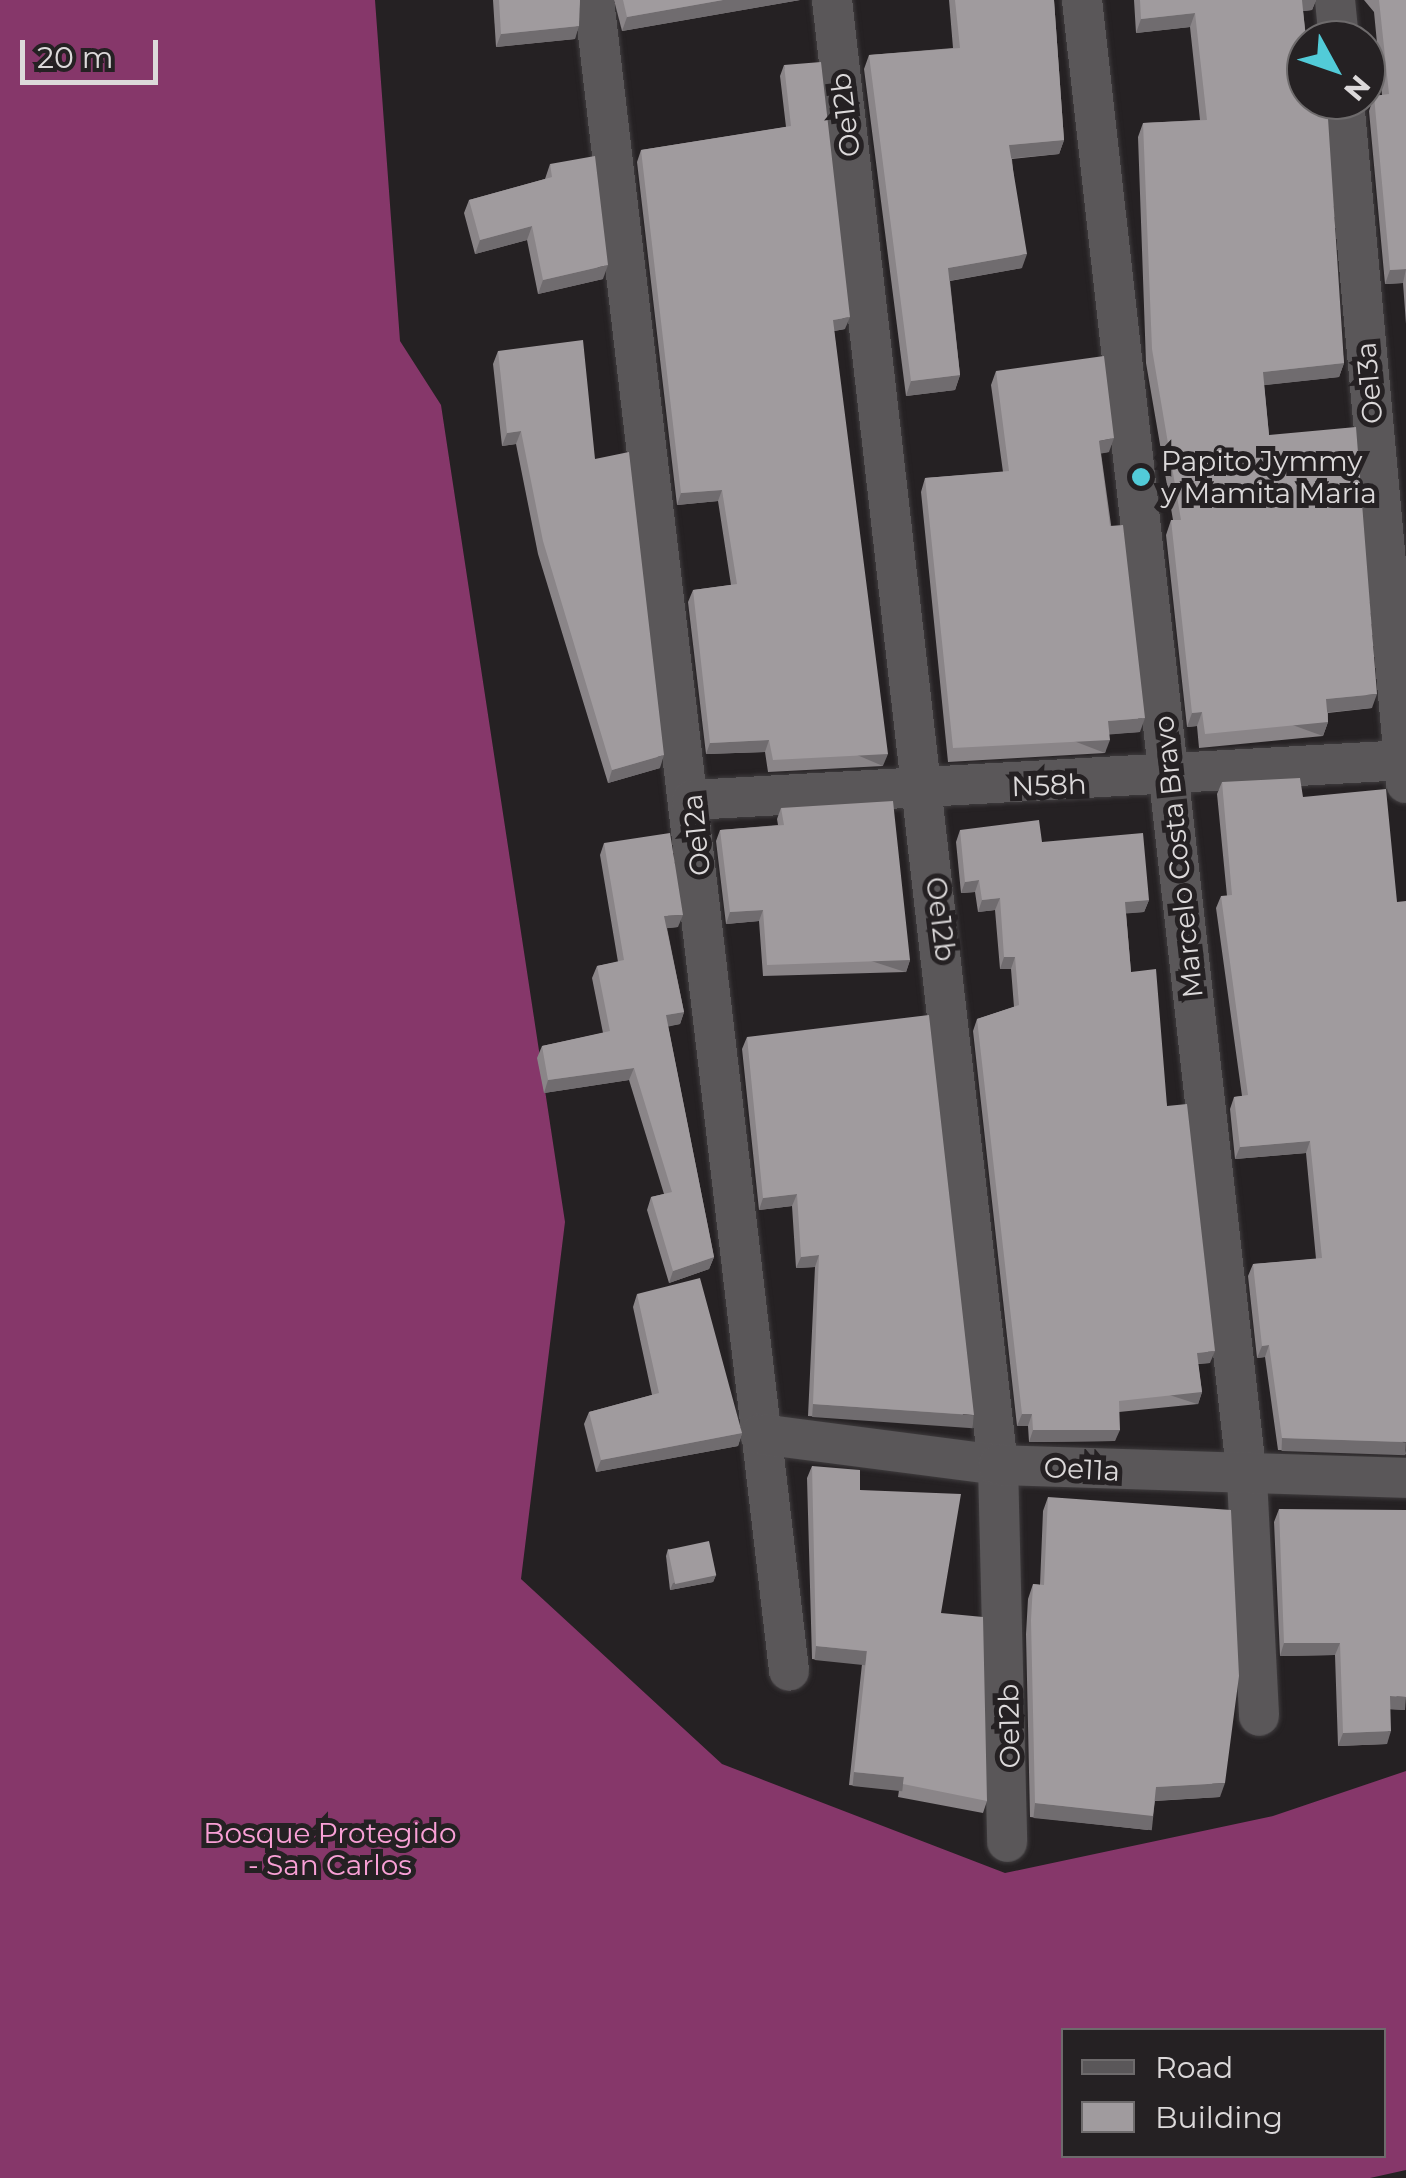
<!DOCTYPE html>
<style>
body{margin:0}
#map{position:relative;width:1406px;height:2178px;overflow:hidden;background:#252123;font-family:Montserrat,sans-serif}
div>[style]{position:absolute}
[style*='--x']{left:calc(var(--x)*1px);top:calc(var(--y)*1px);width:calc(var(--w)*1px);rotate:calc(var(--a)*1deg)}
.forest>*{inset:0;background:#86376a}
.roads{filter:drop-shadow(0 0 2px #3f3c3e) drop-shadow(0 0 2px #3f3c3e)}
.minor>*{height:40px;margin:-20px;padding:0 20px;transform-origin:20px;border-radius:20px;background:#5a5759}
.wall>*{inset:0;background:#8a8588}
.shaded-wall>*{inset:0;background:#706c6f;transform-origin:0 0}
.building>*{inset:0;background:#a09b9e;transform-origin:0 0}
.dots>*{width:28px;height:28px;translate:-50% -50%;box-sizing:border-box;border:5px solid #252123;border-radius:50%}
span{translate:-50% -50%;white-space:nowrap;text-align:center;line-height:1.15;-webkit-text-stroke:10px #252123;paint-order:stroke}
.street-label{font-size:28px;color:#dcd9da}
.poi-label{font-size:28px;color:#dcd9da}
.left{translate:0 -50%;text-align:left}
.park-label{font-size:28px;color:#f9a0d6}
.legend{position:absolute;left:1061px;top:2028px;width:325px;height:130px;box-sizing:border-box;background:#252123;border:2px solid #6e6b6c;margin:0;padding:12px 18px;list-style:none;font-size:30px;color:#dcd9da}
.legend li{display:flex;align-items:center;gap:20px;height:50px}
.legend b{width:50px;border:2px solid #6e6b6c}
.north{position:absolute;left:1286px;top:20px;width:100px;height:100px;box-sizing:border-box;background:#252123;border:2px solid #6e6b6c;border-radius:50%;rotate:130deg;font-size:28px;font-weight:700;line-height:40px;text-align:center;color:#dcd9da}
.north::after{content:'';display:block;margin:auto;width:35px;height:45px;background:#52cbd8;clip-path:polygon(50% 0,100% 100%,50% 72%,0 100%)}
.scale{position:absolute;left:20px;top:40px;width:138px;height:45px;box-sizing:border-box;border:5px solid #dcd9da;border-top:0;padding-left:12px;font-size:30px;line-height:35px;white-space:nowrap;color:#dcd9da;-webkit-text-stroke:8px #252123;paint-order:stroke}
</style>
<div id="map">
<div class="forest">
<i style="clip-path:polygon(evenodd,0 0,375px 0,400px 341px,441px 405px,565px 1222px,521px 1579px,722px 1764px,1005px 1873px,1273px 1816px,1406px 1771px,1406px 2170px,1370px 2178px,0 2178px,0 0,1064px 2030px,1384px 2030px,1384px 2156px,1064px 2156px,1064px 2030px)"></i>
</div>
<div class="roads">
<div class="minor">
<i style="--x:594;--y:0;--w:1682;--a:83.34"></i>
<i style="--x:832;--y:0;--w:1474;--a:83.54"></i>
<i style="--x:998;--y:1465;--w:377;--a:88.6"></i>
<i style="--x:1082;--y:0;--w:1487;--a:83.63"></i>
<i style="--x:1247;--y:1478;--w:238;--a:87.1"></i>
<i style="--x:1335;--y:0;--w:40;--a:84.3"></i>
<i style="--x:1344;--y:100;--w:686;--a:84.81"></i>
<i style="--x:692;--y:800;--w:715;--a:-3.21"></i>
<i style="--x:760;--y:1434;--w:240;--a:7.4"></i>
<i style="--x:998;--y:1465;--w:408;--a:1.8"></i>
</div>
</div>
<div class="wall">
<i style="clip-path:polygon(493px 0,580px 0,575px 39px,496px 47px)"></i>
<i style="clip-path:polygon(614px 0,800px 0,622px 31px)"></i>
<i style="clip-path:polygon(949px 0,1054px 0,1064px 140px,1059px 154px,1012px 159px,1022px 268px,950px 281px,960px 375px,955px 390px,906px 396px,864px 69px,869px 55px,953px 48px)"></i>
<i style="clip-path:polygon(1134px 0,1316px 0,1312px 10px,1303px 11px,1344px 363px,1339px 377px,1264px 385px,1269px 435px,1372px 708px,1328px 713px,1328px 722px,1323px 736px,1199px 748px,1197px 726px,1187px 727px,1166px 535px,1171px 520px,1173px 520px,1146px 363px,1138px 137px,1143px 123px,1200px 120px,1190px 27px,1136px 33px)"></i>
<i style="clip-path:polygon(1364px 0,1406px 0,1406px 324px,1403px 283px,1385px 284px,1369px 111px,1374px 96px,1382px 95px,1374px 12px)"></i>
<i style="clip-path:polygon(784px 65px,845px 329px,834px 331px,883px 766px,768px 772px,765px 752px,706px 754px,688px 602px,693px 590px,731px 585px,718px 501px,677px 505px,637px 162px,641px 150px,786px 127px,780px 76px)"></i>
<i style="clip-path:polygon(550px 164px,603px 279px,538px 294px,527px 240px,475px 254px,464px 213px,469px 200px,545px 179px)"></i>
<i style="clip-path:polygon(498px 351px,595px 459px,660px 768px,608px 783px,538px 554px,516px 444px,502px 446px,493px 364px)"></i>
<i style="clip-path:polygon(996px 371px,1109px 452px,1101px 453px,1140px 732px,1109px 734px,1105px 753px,948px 762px,921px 492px,925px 478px,1003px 472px,991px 385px)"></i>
<i style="clip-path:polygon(1222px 782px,1406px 1454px,1278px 1450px,1265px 1357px,1257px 1358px,1248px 1276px,1253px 1264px,1316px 1259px,1306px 1153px,1235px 1159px,1230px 1109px,1234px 1097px,1242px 1096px,1216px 908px,1221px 896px,1227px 896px,1217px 794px)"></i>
<i style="clip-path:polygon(781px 808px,910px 960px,906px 972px,763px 976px,759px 921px,726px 924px,716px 841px,720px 830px,778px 825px,777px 819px)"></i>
<i style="clip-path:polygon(960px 830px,1042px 842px,1149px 900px,1144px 912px,1126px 913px,1131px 972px,1167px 1106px,1210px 1363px,1198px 1364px,1202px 1392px,1198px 1404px,1119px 1412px,1115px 1441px,1029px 1442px,1028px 1426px,1017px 1426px,973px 1031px,977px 1019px,1014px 1007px,1011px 969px,1000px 969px,995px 910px,978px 912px,975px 892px,961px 893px,956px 842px)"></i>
<i style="clip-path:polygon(604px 843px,678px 927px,667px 928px,684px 1012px,680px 1024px,668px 1026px,714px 1257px,709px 1269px,669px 1283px,647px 1210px,651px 1197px,664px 1194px,629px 1080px,544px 1093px,537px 1058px,542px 1046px,603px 1033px,592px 978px,597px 966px,618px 962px,600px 855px)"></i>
<i style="clip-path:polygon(747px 1037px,970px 1427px,808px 1416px,815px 1267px,796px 1268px,792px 1206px,759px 1210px,742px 1049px)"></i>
<i style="clip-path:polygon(637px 1294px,742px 1433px,738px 1446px,596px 1472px,584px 1424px,589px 1412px,652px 1395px,633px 1307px)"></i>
<i style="clip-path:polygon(812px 1466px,860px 1490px,941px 1613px,987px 1801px,983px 1813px,898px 1797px,899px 1790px,849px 1785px,862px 1664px,812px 1659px,807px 1478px)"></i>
<i style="clip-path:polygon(1048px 1497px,1220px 1797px,1155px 1801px,1153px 1816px,1148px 1830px,1030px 1817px,1026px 1634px,1028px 1599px,1033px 1584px,1040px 1585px,1043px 1511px)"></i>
<i style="clip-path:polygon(1279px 1509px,1405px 1710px,1390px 1709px,1387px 1744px,1338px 1746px,1335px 1655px,1280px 1656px,1274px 1522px)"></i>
<i style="clip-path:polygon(668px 1549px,716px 1575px,713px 1582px,670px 1590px,666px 1556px)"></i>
</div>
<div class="shaded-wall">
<i style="clip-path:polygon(723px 0,800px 0,622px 31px,627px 17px)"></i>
<i style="clip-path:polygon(1301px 0,1316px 0,1312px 10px,1296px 12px)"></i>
<i style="clip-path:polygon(1195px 13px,1190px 27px,1136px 33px,1141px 19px)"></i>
<i style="clip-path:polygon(579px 26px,575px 39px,496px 47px,501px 34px)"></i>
<i style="clip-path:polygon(1064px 140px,1059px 154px,1004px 159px,1009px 145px)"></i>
<i style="clip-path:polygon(532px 226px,527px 240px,475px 254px,480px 240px)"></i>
<i style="clip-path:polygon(1027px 254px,1022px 268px,943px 282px,948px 268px)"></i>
<i style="clip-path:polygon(608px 265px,603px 279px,538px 294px,543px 280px)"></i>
<i style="clip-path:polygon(1406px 269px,1403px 283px,1385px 284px,1390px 270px)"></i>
<i style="clip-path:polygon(850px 317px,845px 329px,829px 332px,833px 320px)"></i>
<i style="clip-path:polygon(1344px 363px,1339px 377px,1257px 386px,1263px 372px)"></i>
<i style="clip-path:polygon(960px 375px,955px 390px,906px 396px,911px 381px)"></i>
<i style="clip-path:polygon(521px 431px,516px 444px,502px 446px,507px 433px)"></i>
<i style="clip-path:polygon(1114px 438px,1109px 452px,1094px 455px,1099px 441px)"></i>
<i style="clip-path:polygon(722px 490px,718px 501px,677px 505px,681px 493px)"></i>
<i style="clip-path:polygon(1377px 694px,1372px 708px,1321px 713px,1326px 699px)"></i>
<i style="clip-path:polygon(1202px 712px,1197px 726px,1187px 727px,1192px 713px)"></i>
<i style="clip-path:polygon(1145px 718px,1140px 732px,1104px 735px,1108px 721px)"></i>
<i style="left:1328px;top:722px;width:15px;height:124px;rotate:110deg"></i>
<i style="clip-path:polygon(769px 740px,765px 752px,706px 754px,710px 743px)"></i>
<i style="left:1110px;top:740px;width:14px;height:157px;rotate:111deg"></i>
<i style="left:888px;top:754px;width:13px;height:115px;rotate:113deg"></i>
<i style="clip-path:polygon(664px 755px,660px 768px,608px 783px,612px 770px)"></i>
<i style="clip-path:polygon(979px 880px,975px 892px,961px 893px,965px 882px)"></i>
<i style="clip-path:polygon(1000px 898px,995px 910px,978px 912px,982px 900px)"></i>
<i style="clip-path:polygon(1149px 900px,1144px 912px,1121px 914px,1125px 902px)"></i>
<i style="clip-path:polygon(763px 910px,759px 921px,726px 924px,730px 912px)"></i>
<i style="clip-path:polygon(683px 915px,678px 927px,660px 929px,664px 916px)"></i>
<i style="clip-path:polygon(1004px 957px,1015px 957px,1011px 969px,1000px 969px)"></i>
<i style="left:910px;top:960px;width:13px;height:143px;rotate:108deg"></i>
<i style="clip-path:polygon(684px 1012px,680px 1024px,662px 1028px,666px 1015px)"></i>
<i style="clip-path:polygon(634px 1068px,629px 1080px,544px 1093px,548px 1080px)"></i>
<i style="clip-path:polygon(1310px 1141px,1306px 1153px,1235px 1159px,1240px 1147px)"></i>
<i style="clip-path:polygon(797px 1194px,792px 1206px,759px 1210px,763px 1198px)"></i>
<i style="clip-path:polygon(819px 1255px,815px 1267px,796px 1268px,801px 1257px)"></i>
<i style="clip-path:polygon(714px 1257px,709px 1269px,669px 1283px,673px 1271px)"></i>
<i style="clip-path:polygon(1269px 1345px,1265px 1357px,1257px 1358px,1262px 1346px)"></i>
<i style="clip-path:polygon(1215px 1351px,1210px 1363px,1193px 1364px,1197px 1353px)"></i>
<i style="left:1202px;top:1392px;width:13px;height:83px;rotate:108deg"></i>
<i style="left:813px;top:1404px;width:161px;height:13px;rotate:4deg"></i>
<i style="clip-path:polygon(1022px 1414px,1032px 1414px,1028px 1426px,1017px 1426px)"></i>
<i style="clip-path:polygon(1033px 1430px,1120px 1430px,1115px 1441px,1029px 1442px)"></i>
<i style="clip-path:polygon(742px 1433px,738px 1446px,596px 1472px,601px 1460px)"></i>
<i style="left:1282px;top:1438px;width:124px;height:13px;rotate:2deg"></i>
<i style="clip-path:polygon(716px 1575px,713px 1582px,670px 1590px,673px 1583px)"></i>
<i style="clip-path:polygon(1284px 1643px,1340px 1643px,1335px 1655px,1280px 1656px)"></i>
<i style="left:816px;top:1646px;width:51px;height:14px;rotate:6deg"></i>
<i style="clip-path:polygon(1390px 1696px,1406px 1697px,1405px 1710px,1385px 1709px)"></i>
<i style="clip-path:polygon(1391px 1731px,1387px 1744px,1338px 1746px,1343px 1733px)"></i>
<i style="left:854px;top:1772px;width:50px;height:14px;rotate:6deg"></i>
<i style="clip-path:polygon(1225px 1783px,1220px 1797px,1151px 1801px,1156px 1787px)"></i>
<i style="left:1035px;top:1803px;width:119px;height:15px;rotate:6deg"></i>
</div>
<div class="building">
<i style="clip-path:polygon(499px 0,580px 0,579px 26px,501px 34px)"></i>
<i style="clip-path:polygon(623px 0,723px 0,627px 17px)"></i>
<i style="clip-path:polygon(955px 0,1054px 0,1064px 140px,1009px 145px,1027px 254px,948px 268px,960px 375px,911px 381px,869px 55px,960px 48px)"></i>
<i style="clip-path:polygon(1140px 0,1302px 0,1306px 40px,1306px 100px,1313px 100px,1314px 105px,1327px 103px,1344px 363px,1263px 372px,1269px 435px,1356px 427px,1377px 694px,1326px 699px,1328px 722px,1205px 734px,1202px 712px,1192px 713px,1171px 520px,1181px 520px,1152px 349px,1143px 123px,1207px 120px,1195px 13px,1141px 19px)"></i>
<i style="clip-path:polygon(1379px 0,1406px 0,1406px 269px,1390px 270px,1374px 96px,1389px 94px)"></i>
<i style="clip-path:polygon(821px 62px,850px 317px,833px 320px,888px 754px,773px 760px,769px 740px,710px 743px,693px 590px,737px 584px,722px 490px,681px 493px,641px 150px,791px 126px,784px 65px)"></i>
<i style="clip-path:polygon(595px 156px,608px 265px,543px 280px,532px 226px,480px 240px,469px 200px,552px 177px,550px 164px)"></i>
<i style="clip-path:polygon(583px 340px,595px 459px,629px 452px,664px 755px,612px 770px,543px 541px,521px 431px,507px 433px,498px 351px)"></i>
<i style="clip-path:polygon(1104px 356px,1114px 438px,1099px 441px,1110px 526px,1123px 525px,1145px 718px,1108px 721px,1110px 740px,953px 748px,925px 478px,1009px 471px,996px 371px)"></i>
<i style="clip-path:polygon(1300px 778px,1303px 797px,1386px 789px,1397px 902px,1406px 901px,1406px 1442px,1282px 1438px,1269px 1345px,1262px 1346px,1253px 1264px,1322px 1258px,1310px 1141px,1240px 1147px,1234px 1097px,1248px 1095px,1221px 896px,1232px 895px,1222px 782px)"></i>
<i style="clip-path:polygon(893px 801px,910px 960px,767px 965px,763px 910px,730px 912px,720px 830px,784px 825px,781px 808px)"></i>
<i style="clip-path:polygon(1039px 820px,1042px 842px,1143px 833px,1149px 900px,1125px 902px,1131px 972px,1156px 969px,1167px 1106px,1187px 1104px,1215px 1351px,1197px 1353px,1202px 1392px,1119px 1401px,1120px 1430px,1033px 1430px,1032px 1414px,1022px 1414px,977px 1019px,1019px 1005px,1015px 957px,1004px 957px,1000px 898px,982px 900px,979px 880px,965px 882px,960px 830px)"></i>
<i style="clip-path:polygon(670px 833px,683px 915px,664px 916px,684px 1012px,666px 1015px,714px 1257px,673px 1271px,651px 1197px,672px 1192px,634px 1068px,548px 1080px,542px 1046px,610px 1031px,597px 966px,624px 960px,604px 843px)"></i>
<i style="clip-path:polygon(929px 1015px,974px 1415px,813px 1404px,819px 1255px,801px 1257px,797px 1194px,763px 1198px,747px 1037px)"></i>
<i style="clip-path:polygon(700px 1278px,742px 1433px,601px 1460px,589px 1412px,659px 1393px,637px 1294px)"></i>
<i style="clip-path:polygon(812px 1466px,860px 1470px,860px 1490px,961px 1494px,941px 1613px,983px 1617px,987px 1801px,903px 1784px,904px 1777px,854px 1772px,867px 1651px,816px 1646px)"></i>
<i style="clip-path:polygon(1048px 1497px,1231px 1510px,1239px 1676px,1225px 1783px,1156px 1787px,1153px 1816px,1035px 1803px,1031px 1620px,1033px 1584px,1044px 1585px)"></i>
<i style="clip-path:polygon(1279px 1509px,1406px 1510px,1406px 1697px,1390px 1696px,1391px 1731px,1343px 1733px,1340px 1643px,1284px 1643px)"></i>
<i style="left:709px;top:1541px;width:35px;height:42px;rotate:78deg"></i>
</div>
<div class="dots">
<i style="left:1141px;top:477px;background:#52cbd8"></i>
</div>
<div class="street-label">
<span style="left:845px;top:115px;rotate:-97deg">Oe12b</span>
<span style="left:1369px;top:383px;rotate:-95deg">Oe13a</span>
<span style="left:1049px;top:785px;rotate:-2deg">N58h</span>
<span style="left:696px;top:835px;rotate:-96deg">Oe12a</span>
<span style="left:1178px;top:857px;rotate:-96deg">Marcelo Costa Bravo</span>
<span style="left:941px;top:919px;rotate:83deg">Oe12b</span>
<span style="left:1082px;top:1469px;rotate:3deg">Oe11a</span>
<span style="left:1009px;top:1726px;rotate:-91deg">Oe12b</span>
</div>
<div class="poi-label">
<span class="left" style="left:1161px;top:477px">Papito Jymmy<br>y Mamita Maria</span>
</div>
<div class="park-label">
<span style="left:330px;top:1849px">Bosque Protegido<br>- San Carlos</span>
</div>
<ul class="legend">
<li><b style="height:12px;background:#5a5759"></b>Road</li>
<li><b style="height:28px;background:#a09b9e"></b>Building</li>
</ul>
<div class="north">N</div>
<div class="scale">20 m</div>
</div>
